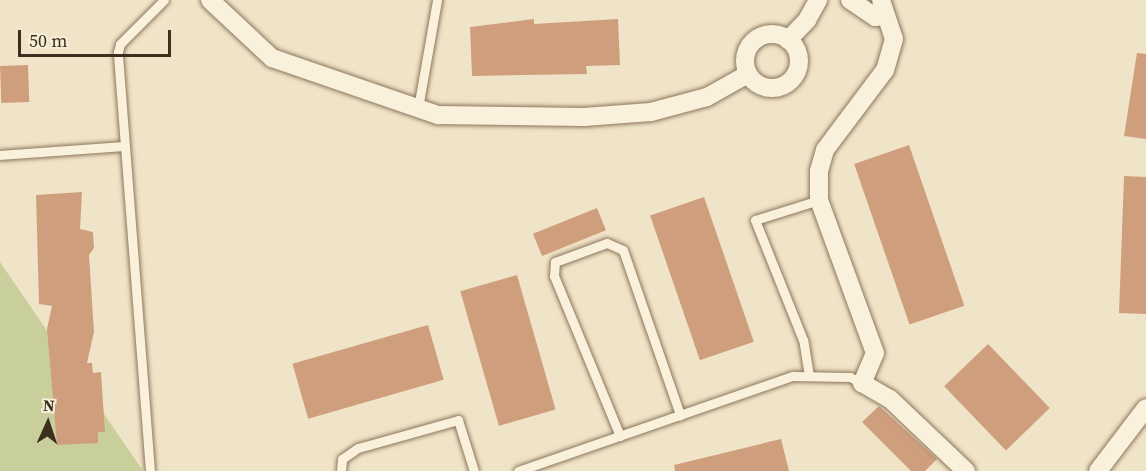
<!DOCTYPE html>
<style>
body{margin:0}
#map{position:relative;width:1146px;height:471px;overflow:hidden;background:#f0e4c8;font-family:"Source Serif 4",serif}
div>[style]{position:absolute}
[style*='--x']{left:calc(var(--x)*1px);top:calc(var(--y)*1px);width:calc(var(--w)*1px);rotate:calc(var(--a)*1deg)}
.green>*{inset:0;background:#c9cf9b}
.building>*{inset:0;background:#cf9f7d;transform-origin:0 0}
.roads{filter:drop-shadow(0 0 2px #8d765c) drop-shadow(0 0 2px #8d765c)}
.lane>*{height:9px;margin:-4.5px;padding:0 4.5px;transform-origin:4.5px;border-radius:4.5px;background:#faf1dc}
.street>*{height:18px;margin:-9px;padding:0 9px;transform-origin:9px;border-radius:9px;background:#faf1dc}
.street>.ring{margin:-9px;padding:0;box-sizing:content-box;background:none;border:18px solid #faf1dc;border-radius:50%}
span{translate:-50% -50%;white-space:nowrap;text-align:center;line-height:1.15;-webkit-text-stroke:5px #f7eed8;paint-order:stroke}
.north{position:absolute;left:18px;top:393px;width:60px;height:60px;-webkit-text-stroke:4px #f7eed8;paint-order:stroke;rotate:3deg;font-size:16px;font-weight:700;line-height:24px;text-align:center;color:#3d2e20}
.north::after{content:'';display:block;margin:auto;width:21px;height:27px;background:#3d2e20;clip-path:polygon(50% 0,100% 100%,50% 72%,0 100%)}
.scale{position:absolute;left:18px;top:30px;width:153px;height:27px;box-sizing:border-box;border:3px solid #3d2e20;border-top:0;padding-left:8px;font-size:18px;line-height:21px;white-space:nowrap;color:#3d2e20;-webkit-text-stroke:4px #f7eed8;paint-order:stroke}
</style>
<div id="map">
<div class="green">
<i style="clip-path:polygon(0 262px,143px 471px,0 471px)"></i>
</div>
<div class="building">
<i style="clip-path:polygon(534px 19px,534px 24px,618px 19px,620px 65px,586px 66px,587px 74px,472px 76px,470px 27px)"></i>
<i style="clip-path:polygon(1137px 53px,1146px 54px,1146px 139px,1124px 136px)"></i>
<i style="left:28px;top:65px;width:37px;height:28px;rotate:88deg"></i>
<i style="left:909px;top:145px;width:170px;height:58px;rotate:71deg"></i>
<i style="clip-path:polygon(1124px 176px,1146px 177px,1146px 314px,1119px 313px)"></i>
<i style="clip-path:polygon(82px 192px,80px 229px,93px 232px,94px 248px,89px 255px,94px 332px,87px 363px,92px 363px,93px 373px,101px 372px,105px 432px,98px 432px,98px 443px,57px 445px,47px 329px,52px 306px,39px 304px,36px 195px)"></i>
<i style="left:704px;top:197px;width:153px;height:57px;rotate:71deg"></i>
<i style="left:597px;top:208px;width:24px;height:69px;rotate:68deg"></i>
<i style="left:517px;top:275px;width:140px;height:59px;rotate:74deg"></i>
<i style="left:428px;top:325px;width:57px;height:141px;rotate:74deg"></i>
<i style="left:988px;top:344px;width:89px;height:61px;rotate:46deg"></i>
<i style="clip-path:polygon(879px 406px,937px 459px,925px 471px,911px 471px,862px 422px)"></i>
<i style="clip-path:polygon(781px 439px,789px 471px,675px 471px,674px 465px)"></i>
</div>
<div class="roads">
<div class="lane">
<i style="--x:418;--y:108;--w:110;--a:-80"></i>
<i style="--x:0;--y:155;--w:123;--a:-4.2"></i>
<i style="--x:809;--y:376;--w:36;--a:-99"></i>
<i style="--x:803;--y:340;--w:129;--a:-111.8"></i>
<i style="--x:755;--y:220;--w:67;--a:-17.4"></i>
<i style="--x:620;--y:436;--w:173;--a:-112.4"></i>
<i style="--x:554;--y:276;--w:14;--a:-86"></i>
<i style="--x:555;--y:262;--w:55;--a:-20.1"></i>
<i style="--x:607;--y:243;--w:17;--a:24"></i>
<i style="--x:623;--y:250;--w:175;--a:70.9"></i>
<i style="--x:150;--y:471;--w:420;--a:-94.4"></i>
<i style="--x:118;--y:52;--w:8;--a:-76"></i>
<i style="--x:120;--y:44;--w:62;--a:-45"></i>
<i style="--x:341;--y:471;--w:12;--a:-85"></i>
<i style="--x:342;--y:459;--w:19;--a:-35"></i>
<i style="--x:358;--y:448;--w:104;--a:-15.6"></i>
<i style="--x:458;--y:420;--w:53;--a:72.6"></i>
<i style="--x:518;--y:471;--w:291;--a:-19.1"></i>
<i style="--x:793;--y:376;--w:57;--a:1"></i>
<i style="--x:850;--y:377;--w:13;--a:27"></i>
</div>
<div class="street">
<i style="--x:210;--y:0;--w:85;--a:43.1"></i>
<i style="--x:272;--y:58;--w:176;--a:19"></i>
<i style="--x:438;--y:115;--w:146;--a:0.8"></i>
<i style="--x:584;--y:117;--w:67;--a:-4.3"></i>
<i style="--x:651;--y:112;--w:58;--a:-15"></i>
<i style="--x:707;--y:97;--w:47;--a:-29.3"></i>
<i style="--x:850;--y:0;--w:30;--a:34"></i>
<i style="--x:875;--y:17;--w:10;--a:-6"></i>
<i style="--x:881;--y:0;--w:41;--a:71.6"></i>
<i style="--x:894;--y:39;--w:32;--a:106"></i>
<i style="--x:885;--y:70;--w:100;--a:126.9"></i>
<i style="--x:825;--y:150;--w:22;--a:106"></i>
<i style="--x:819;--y:171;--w:29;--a:90"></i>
<i style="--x:819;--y:200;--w:163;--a:69.9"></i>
<i style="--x:875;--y:353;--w:33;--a:113"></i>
<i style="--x:862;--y:383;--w:32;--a:30"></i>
<i style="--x:890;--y:399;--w:105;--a:43.5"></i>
<i class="ring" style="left:745px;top:34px;width:36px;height:36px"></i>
<i style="--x:788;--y:40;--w:28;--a:-46"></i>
<i style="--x:807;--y:20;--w:23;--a:-61"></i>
<i style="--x:1098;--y:471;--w:79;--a:-52.7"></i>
</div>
</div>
<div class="north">N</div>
<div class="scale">50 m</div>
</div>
